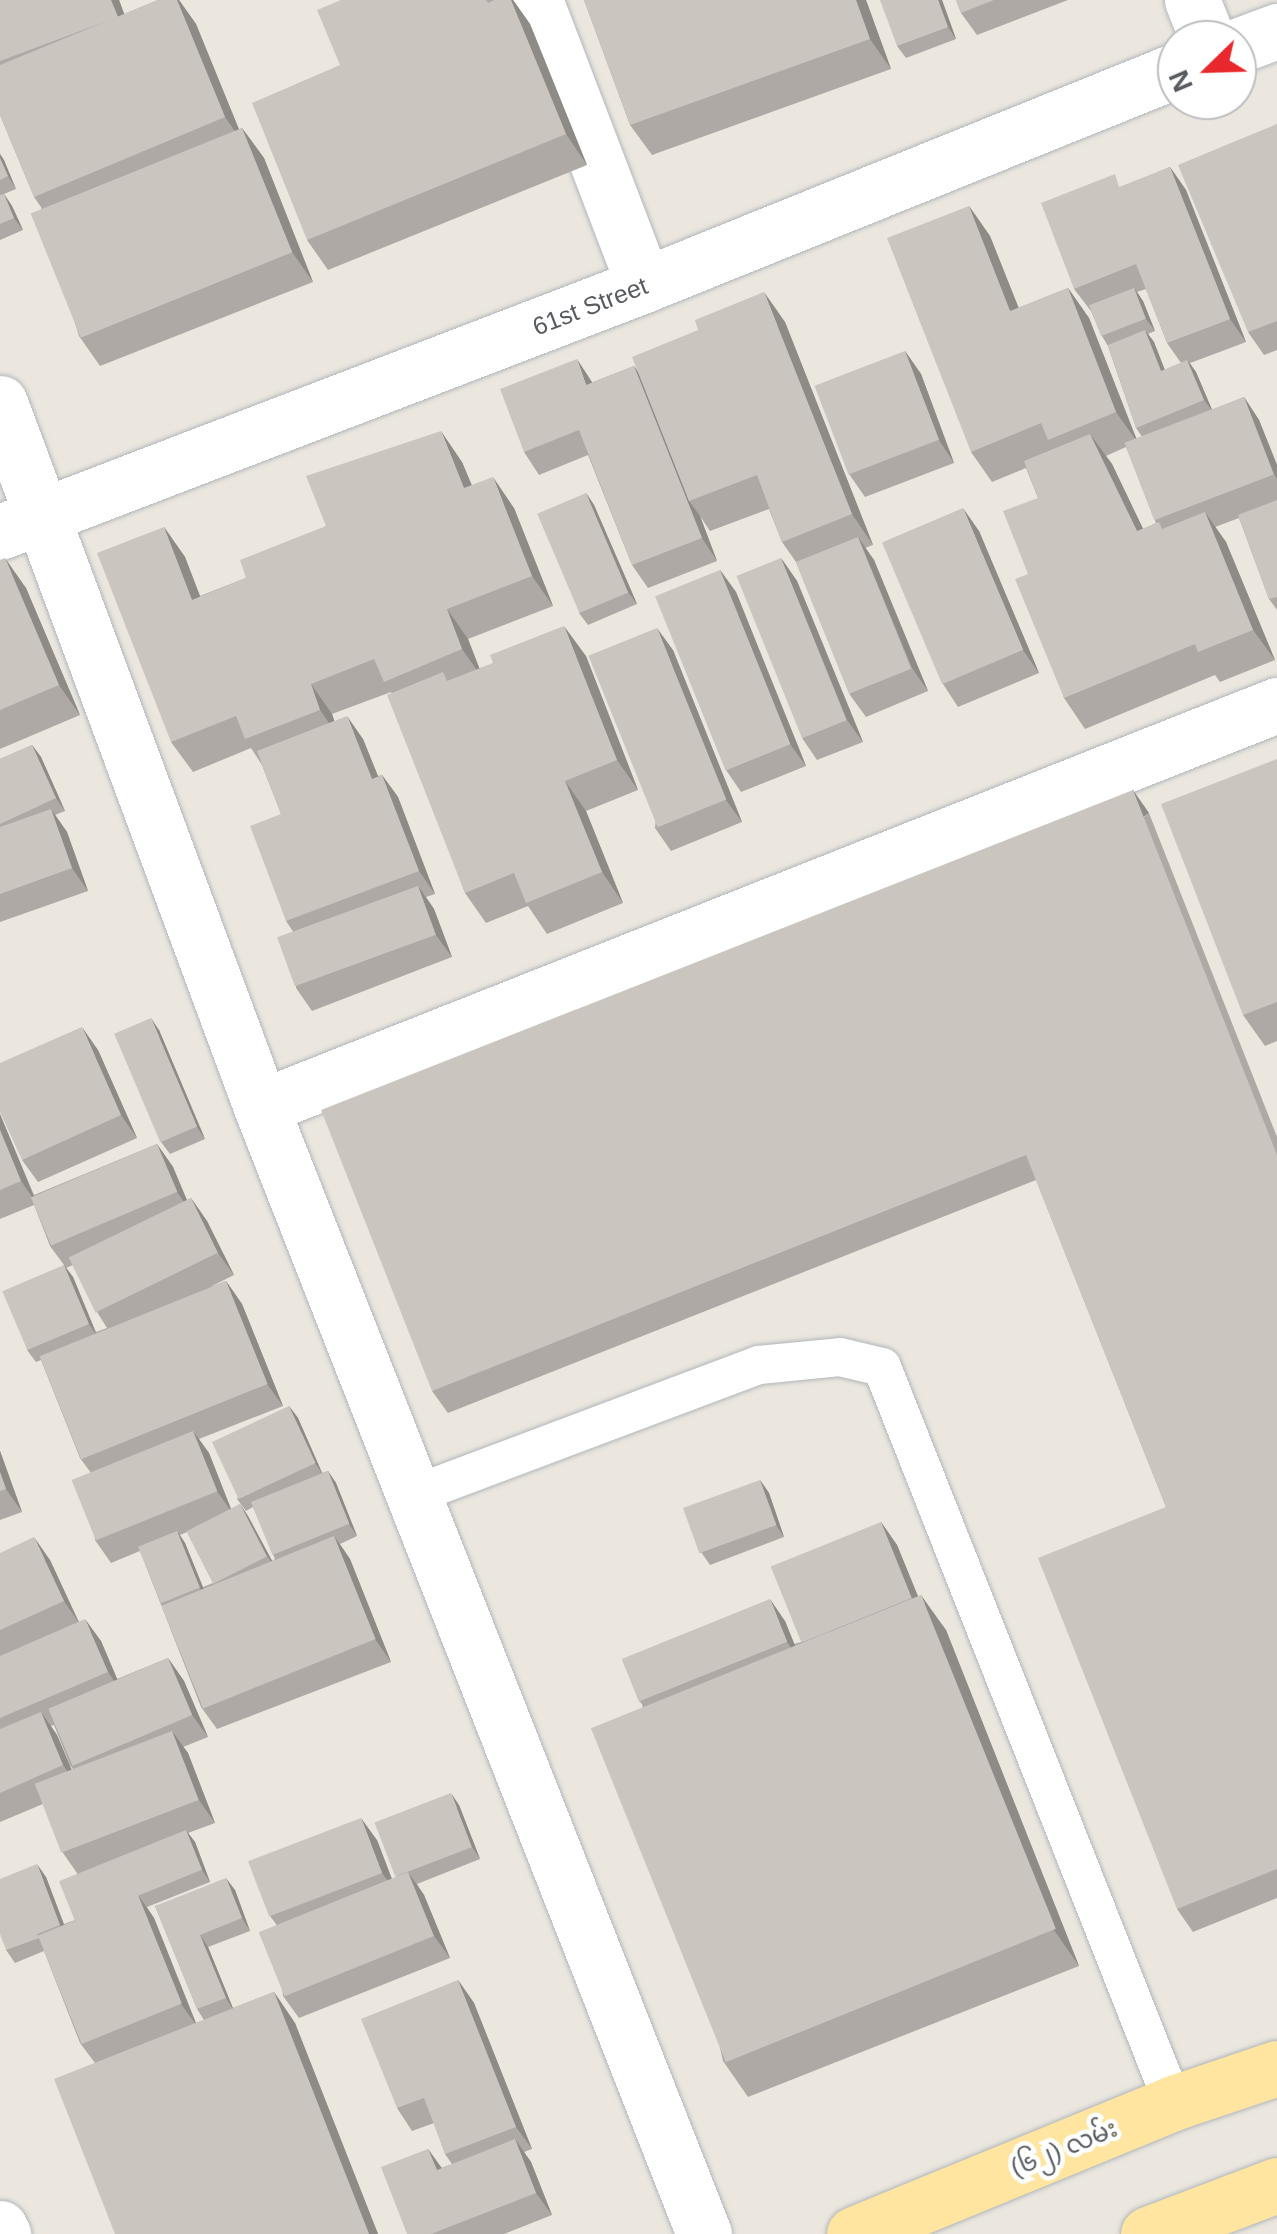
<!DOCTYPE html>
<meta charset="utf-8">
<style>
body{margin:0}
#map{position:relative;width:1277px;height:2234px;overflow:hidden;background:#ebe7df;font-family:Helvetica,"Noto Sans Myanmar",sans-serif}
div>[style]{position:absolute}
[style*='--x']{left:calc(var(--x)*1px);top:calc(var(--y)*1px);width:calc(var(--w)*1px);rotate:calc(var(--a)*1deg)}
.roads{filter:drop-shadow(0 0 2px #b2b6ba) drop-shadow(0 0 2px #b2b6ba)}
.service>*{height:38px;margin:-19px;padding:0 19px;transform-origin:19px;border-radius:19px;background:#fff}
.minor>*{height:55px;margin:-27.5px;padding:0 27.5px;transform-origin:27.5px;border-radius:27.5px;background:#fff}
.primary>*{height:55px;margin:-27.5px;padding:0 27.5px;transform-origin:27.5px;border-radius:27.5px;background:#ffe5a0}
.wall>*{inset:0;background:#afa9a5}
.shaded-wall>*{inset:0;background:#8e8a86;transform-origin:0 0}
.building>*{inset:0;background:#cbc5c0;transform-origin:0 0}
span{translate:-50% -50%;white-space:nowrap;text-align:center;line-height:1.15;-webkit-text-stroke:9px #fff;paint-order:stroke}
.street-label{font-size:25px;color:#585c60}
.north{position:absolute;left:1157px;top:20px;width:100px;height:100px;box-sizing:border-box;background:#fff;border:2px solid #bcbebf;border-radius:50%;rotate:247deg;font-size:28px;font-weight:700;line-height:40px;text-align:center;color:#585c60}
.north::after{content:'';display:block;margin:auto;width:35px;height:45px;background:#e8282d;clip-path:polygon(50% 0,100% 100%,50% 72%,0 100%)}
</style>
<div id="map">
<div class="roads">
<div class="service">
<i style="--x:413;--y:1495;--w:370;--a:-20.6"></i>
<i style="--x:759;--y:1365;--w:81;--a:-5.6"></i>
<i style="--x:840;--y:1357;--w:43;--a:13.4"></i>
<i style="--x:882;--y:1367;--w:791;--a:68.43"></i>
</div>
<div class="minor">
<i style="--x:535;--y:0;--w:305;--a:69.1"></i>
<i style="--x:1192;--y:0;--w:43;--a:68.2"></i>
<i style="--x:1237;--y:46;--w:43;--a:-20.6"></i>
<i style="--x:0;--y:403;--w:751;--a:69.66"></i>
<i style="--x:261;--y:1107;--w:1211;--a:68.54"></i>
<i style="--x:0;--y:532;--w:690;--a:-20.98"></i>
<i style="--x:644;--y:285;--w:575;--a:-21.97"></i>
<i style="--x:261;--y:1107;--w:1093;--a:-21.59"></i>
<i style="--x:0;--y:2228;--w:7;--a:63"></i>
</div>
<div class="primary">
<i style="--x:854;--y:2234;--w:345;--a:-22.3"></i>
<i style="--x:1173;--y:2103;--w:110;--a:-18.6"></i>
<i style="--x:1148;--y:2234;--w:138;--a:-20.8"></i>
</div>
</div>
<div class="wall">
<i style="clip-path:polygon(0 0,119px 0,124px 14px,158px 0,179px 0,196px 24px,239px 129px,242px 128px,264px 158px,313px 282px,100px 366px,79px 336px,41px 207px,34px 197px,0 115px)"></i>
<i style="clip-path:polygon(341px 0,513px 0,530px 24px,587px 165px,328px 270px,307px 240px,340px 65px)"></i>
<i style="clip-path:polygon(584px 0,866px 0,891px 69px,652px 155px,630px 125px)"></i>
<i style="clip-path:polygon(942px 0,956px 39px,906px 58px,897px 46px)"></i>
<i style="clip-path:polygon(956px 0,1068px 0,977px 35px,961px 13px)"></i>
<i style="clip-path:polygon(1277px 124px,1277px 350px,1264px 355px,1248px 332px)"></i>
<i style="clip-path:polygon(0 154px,16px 189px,4px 194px,12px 206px,23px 230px,0 240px)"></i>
<i style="clip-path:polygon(evenodd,1170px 167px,1186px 190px,1246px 342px,1190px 363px,1196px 372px,1212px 410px,1244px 397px,1259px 420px,1277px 465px,1277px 610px,1269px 599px,1239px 518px,1215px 527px,1226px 542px,1275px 660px,1220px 682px,1215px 675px,1085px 729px,1064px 698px,1028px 574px,1038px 498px,1026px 468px,992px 482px,971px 452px,969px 206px,990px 236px,1018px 308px,1068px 288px,1089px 318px,1137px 440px,1143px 438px,1136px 428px,1108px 346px,1102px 336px,1091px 311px,1074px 289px,1124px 186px,1170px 167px,1146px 289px,1167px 343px,1181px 363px,1164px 370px,1154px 342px,1148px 334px,1155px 331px,1143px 301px,1137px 292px,1146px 289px,1170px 167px,1126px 447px,1156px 523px,1143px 529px,1112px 464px,1106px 456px,1126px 447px)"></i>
<i style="clip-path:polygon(785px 322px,873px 545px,865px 548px,874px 560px,928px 691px,866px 717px,850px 695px,796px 562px,782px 542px,769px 509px,710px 531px,700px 516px,717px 561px,648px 588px,632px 565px,588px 455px,539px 475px,524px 452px,593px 382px,634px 366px,638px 372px)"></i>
<i style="clip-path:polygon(905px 351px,921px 374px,954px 463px,865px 497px,849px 474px)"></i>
<i style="clip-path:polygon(462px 462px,472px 485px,514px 508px,553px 606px,468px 639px,479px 668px,586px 656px,638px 790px,586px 811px,623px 903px,547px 934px,528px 906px,486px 923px,465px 893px,391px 692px,332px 714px,334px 721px,363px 739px,378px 776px,382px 775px,398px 797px,435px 894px,426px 897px,434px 909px,452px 957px,312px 1011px,296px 988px,294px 933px,286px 921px,281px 814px,262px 765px,251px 748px,193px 772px,171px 742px,164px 527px,185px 557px,200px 596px,246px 578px,326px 526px)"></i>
<i style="clip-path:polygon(586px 493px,594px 505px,637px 604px,588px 625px,579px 613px)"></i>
<i style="clip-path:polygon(979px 531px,1039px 673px,958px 707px,943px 684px)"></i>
<i style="clip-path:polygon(781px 558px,797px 581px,863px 742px,817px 760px,802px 738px)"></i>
<i style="clip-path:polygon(0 560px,26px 588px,80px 715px,0 749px)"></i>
<i style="clip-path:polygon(720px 570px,736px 592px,806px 766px,741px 792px,726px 770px)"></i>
<i style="clip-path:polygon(673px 650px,742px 822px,671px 851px,655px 828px)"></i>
<i style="clip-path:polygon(32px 745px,41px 757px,65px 811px,55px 815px,67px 832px,88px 891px,0 922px,0 759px)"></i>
<i style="clip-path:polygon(1277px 759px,1277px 1041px,1265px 1046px,1243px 1015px)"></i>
<i style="clip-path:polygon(1149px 813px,1277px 1137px,1277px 1898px,1193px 1932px,1177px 1909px,1166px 1507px,1036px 1180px,448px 1413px,432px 1391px)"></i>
<i style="clip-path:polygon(159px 1030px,205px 1139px,170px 1154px,161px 1142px)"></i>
<i style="clip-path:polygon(98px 1050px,137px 1138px,38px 1182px,22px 1160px)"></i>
<i style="clip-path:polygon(evenodd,0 1114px,34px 1195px,157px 1144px,173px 1167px,187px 1200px,191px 1198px,207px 1221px,234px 1275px,210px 1287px,226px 1281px,242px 1304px,283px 1406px,199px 1439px,209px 1453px,231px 1509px,240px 1504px,248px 1516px,272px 1561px,275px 1559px,253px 1507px,246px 1511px,237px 1499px,289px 1406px,298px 1418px,322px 1473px,328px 1471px,336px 1483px,357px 1536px,340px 1544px,350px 1559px,391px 1662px,217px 1729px,201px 1707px,140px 1551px,111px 1563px,95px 1540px,91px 1473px,80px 1458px,41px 1360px,36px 1362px,27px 1350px,64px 1265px,50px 1246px,34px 1205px,0 1219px,0 1114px,73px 1265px,97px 1312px,107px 1328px,96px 1332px,73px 1277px,66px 1268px,73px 1265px,0 1114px,187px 1532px,213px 1583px,203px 1587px,185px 1543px,180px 1535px,187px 1532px)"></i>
<i style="clip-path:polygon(0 1451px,22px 1512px,0 1520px)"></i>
<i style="clip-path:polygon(760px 1480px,769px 1493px,784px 1537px,710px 1565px,701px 1552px)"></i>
<i style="clip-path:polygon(881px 1522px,897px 1545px,918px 1596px,946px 1630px,1079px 1966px,748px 2097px,723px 2061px,642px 1704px,639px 1701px,785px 1621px,794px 1644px,801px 1642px)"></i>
<i style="clip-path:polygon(evenodd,0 1553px,50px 1560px,79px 1622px,101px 1641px,117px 1679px,168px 1658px,184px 1681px,208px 1737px,183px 1747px,188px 1753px,215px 1823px,188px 1833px,195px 1842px,210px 1882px,147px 1907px,154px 1918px,196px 2023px,204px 2020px,197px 2009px,155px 1906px,235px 1890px,250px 1931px,208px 1947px,233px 2008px,274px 1992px,295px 2023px,378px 2234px,115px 2234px,95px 2063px,80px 2043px,44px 1951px,15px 1963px,6px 1950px,46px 1877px,64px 1924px,75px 1920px,77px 1873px,63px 1853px,43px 1804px,0 1822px,0 1553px,54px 1725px,70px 1765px,73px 1769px,72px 1770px,57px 1735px,51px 1726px,54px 1725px)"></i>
<i style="clip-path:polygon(459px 1805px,480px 1859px,417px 1884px,424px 1895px,450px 1958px,299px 2018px,283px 1996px,276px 1924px,270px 1916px,377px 1840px,392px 1879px,396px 1877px)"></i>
<i style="clip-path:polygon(458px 1980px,474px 2003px,532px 2149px,524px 2152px,531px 2162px,552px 2215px,504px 2234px,407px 2234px,428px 2149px,441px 2168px,452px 2164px,445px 2154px,434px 2123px,412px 2131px,397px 2108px)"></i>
</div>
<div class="shaded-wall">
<i style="clip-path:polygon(111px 0,119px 0,134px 40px,118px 17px)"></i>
<i style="clip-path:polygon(177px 0,179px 0,196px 24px,246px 147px,225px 117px)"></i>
<i style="clip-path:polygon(511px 0,513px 0,530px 24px,587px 165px,566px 134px)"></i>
<i style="clip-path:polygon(856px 0,866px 0,891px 69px,870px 39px)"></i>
<i style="clip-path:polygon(938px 0,942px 0,956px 39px,948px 27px)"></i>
<i style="clip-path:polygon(242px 128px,264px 158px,313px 282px,292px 252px)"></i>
<i style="clip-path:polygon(0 154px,4px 160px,16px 189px,8px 176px,0 158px)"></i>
<i style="clip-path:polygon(1170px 167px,1186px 190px,1246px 342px,1230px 319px)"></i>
<i style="clip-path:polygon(4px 194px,12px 206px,23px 230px,14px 218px)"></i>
<i style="clip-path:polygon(969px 206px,990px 236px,1032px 341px,1010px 311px)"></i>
<i style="clip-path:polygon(1068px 288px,1089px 318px,1138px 443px,1116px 412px)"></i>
<i style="clip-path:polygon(1134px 288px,1143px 301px,1155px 331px,1146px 319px)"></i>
<i style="clip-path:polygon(764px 292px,785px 322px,873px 545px,852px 514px)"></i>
<i style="clip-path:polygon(1145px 330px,1154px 342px,1170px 383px,1161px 371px)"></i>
<i style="clip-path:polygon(905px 351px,921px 374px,954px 463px,939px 440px)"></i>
<i style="clip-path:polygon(577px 359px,592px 382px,602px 408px,586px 385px)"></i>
<i style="clip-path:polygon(1187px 360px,1196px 372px,1213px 412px,1204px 400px)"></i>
<i style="clip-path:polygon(634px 366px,650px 389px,689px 501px,700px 516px,717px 561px,702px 538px)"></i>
<i style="clip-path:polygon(1244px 397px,1259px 420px,1277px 465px,1277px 479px,1274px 474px)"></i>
<i style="clip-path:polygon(441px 431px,462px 462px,485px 518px,464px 488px)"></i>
<i style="clip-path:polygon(1090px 434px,1112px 464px,1159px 562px,1137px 531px)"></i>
<i style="clip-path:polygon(493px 477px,514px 508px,553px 606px,532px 576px)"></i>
<i style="clip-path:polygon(586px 493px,594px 505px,637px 604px,628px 592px)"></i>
<i style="clip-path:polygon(963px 508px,979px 531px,1039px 673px,1023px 650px)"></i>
<i style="clip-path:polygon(1205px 512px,1226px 542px,1275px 660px,1253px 630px)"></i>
<i style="clip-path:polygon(164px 527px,185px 557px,213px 630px,192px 600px)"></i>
<i style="clip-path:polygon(858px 537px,874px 560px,928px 691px,912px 668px)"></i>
<i style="clip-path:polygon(5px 558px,26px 588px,80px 715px,59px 685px)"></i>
<i style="clip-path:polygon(781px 558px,797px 581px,863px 742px,847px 720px)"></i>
<i style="clip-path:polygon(720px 570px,736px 592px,806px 766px,790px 744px)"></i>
<i style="clip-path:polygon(447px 609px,468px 639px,484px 680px,462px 649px)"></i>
<i style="clip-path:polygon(564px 626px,586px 656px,638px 790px,617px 760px)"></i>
<i style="clip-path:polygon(657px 628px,673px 650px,742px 822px,726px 800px)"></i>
<i style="clip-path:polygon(311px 684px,332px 714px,341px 740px,320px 710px)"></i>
<i style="clip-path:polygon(347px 716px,363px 739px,388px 801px,372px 779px)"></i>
<i style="clip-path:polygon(32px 745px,41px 757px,65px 811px,56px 798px)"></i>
<i style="clip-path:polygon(382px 775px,398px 797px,435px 894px,419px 871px)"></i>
<i style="clip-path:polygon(565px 781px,586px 811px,623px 903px,602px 872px)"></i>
<i style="left:1133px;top:790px;width:28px;height:392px;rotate:55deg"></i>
<i style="clip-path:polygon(51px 809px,67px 832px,88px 891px,72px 868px)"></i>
<i style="clip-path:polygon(418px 886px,434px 909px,452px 957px,436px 935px)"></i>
<i style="clip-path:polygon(151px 1018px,159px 1030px,205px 1139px,197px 1127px)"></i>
<i style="clip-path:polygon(82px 1027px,98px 1050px,137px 1138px,121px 1115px)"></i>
<i style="clip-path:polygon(0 1114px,37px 1204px,21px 1181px,0 1130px)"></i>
<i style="clip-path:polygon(157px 1144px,173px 1167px,193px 1215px,177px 1192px)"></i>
<i style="clip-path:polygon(191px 1198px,207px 1221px,234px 1275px,218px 1253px)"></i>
<i style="clip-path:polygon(64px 1265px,73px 1277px,97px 1336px,89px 1324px)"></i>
<i style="clip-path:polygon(226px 1281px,242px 1304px,283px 1406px,267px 1384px)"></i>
<i style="clip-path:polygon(289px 1406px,298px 1418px,323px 1475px,315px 1463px)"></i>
<i style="clip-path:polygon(193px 1431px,209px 1453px,233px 1514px,217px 1491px)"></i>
<i style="clip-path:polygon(0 1451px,22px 1512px,6px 1489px,0 1472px)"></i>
<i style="clip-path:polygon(328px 1471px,336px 1483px,357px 1536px,349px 1524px)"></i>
<i style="clip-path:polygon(760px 1480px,769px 1493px,784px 1537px,776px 1525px)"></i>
<i style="clip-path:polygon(240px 1504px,248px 1516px,276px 1568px,267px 1556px)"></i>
<i style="clip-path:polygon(881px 1522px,897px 1545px,930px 1626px,914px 1604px)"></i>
<i style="clip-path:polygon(177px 1531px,185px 1543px,208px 1600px,200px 1588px)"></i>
<i style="clip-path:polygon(334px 1536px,350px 1559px,391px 1662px,375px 1639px)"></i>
<i style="clip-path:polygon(34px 1537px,50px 1560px,79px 1623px,64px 1601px)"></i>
<i style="clip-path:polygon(921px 1595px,946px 1630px,1079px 1966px,1054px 1930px)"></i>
<i style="clip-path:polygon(770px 1599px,785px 1621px,803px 1665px,787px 1642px)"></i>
<i style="clip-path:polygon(85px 1619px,101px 1641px,124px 1695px,108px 1672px)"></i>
<i style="clip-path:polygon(168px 1658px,184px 1681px,208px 1737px,192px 1715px)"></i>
<i style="clip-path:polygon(41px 1712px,57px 1735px,79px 1788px,63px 1765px)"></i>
<i style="clip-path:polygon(172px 1731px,188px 1753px,215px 1823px,199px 1800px)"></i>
<i style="clip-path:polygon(451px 1793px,459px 1805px,480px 1859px,472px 1847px)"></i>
<i style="clip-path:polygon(361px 1818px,377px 1840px,398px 1895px,382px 1873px)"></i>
<i style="clip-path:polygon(186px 1830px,195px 1842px,210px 1882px,202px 1870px)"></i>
<i style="clip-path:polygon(37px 1864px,46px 1877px,70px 1941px,61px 1928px)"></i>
<i style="clip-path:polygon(408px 1872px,424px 1895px,450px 1958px,434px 1936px)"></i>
<i style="clip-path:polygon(226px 1878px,235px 1890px,250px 1931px,242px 1918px)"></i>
<i style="clip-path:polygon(138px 1895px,154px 1918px,197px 2026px,181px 2004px)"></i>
<i style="clip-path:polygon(200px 1935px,208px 1947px,234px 2011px,226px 1998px)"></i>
<i style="clip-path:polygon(458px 1980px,474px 2003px,532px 2149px,516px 2127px)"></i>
<i style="clip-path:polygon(274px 1992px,295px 2023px,378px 2234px,369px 2234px)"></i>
<i style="clip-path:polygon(515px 2139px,531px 2162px,552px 2215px,536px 2193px)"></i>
<i style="clip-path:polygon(428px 2149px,444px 2171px,437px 2170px)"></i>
</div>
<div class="building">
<i style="clip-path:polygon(0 0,111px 0,118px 17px,0 61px)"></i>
<i style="clip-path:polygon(158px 0,177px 0,225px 117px,34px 197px,0 115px,0 65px)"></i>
<i style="clip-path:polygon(341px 0,486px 0,488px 3px,494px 0,511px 0,566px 134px,307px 240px,252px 103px,340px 65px,317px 10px)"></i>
<i style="clip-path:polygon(584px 0,856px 0,870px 39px,630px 125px)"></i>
<i style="clip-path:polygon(880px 0,938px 0,948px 27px,897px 46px)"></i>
<i style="clip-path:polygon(956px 0,994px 0,961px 13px)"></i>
<i style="clip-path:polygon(1277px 124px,1277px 321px,1248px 332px,1178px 165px)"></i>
<i style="left:242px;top:128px;width:134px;height:228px;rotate:68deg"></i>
<i style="clip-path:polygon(0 158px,8px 176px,0 180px)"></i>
<i style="clip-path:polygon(1170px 167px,1230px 319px,1167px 343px,1136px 264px,1074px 289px,1041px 203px,1115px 174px,1119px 187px)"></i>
<i style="clip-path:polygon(4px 194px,14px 218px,0 224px,0 195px)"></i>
<i style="clip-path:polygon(969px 206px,1010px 311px,1068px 288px,1116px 412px,1048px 440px,1041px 423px,971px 452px,887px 238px)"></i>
<i style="left:1134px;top:288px;width:33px;height:48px;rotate:69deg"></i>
<i style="clip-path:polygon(764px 292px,852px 514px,782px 542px,757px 475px,689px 501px,632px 357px,698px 330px,695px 320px)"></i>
<i style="clip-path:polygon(1145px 330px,1161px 371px,1187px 360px,1204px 400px,1136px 428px,1108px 345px)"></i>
<i style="left:905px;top:351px;width:95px;height:97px;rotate:69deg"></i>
<i style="clip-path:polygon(577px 359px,586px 385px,634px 366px,702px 538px,632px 565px,579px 430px,524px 452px,500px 389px)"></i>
<i style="left:1244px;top:397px;width:83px;height:128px;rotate:69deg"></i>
<i style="clip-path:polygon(441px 431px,464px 488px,493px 477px,532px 576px,447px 609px,462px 649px,384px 682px,374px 659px,311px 684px,320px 710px,245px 739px,236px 716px,171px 742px,97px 553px,164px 527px,192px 600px,246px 578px,240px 560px,326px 526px,306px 476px)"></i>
<i style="clip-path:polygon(1090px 434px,1137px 531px,1159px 522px,1162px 529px,1205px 512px,1253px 630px,1198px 652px,1195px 644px,1064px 698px,1015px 579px,1028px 574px,1003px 511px,1038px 498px,1024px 461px)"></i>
<i style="left:586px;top:493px;width:108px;height:53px;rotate:67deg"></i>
<i style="clip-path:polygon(1277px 500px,1277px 597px,1269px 599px,1238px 515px)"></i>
<i style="left:963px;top:508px;width:154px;height:88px;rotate:67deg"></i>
<i style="left:858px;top:537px;width:142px;height:67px;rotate:68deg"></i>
<i style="clip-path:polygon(5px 558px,59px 685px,0 710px,0 560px)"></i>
<i style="left:781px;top:558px;width:175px;height:48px;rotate:68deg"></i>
<i style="left:720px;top:570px;width:188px;height:70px;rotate:68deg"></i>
<i style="clip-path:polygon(564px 626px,617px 760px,565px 781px,602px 872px,526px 903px,514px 873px,465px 893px,387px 695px,443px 672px,447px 681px,493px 663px,490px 655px)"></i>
<i style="left:657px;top:628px;width:185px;height:74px;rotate:68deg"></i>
<i style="clip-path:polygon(347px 716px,372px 779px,382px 775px,419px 871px,286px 921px,250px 826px,281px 814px,257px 751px)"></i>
<i style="clip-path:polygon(32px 745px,56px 798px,0 824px,0 759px)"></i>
<i style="clip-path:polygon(1277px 759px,1277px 1002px,1243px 1015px,1161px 804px)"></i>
<i style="clip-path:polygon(1133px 790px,1277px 1155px,1277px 1869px,1177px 1909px,1038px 1558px,1166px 1507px,1026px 1155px,432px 1391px,321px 1110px)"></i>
<i style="clip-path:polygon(51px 809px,72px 868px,0 894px,0 827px)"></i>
<i style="left:418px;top:886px;width:52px;height:150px;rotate:70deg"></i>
<i style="left:151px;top:1018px;width:118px;height:40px;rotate:67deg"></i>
<i style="clip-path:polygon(82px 1027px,121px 1115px,22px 1160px,0 1112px,0 1063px)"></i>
<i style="clip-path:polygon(0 1130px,21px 1181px,0 1190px)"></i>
<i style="left:157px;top:1144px;width:52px;height:137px;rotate:67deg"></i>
<i style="left:191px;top:1198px;width:61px;height:136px;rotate:64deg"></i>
<i style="left:64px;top:1265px;width:64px;height:67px;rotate:67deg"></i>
<i style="left:226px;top:1281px;width:111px;height:201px;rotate:68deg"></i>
<i style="left:289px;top:1406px;width:63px;height:85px;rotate:65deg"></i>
<i style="left:193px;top:1431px;width:65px;height:131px;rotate:68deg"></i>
<i style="left:328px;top:1471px;width:57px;height:83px;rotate:68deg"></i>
<i style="clip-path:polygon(0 1472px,6px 1489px,0 1491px)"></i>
<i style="left:760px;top:1480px;width:48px;height:82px;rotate:70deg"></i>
<i style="left:240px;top:1504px;width:59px;height:60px;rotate:63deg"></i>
<i style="left:881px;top:1522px;width:82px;height:119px;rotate:68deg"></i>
<i style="left:177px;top:1531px;width:61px;height:42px;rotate:68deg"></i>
<i style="left:334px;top:1536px;width:111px;height:186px;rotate:68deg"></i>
<i style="clip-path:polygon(34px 1537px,64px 1601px,0 1630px,0 1553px)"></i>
<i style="left:921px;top:1595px;width:360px;height:356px;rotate:68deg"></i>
<i style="left:770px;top:1599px;width:46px;height:160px;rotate:68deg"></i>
<i style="clip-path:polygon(85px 1619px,108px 1672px,0 1718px,0 1656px)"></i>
<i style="left:168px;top:1658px;width:62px;height:130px;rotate:67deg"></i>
<i style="clip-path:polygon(41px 1712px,63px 1765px,0 1793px,0 1729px)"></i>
<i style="left:172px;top:1731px;width:74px;height:147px;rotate:69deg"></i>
<i style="left:451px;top:1793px;width:58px;height:82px;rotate:69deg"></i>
<i style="left:361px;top:1818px;width:59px;height:121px;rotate:69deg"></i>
<i style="left:186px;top:1830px;width:43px;height:137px;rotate:68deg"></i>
<i style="clip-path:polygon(37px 1864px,60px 1925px,37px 1934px,39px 1938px,6px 1950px,0 1934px,0 1879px)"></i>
<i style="left:408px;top:1872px;width:69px;height:161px;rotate:68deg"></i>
<i style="clip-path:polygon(226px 1878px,242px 1918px,200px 1935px,226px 1998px,197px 2009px,155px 1906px)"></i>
<i style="left:138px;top:1895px;width:117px;height:108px;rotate:68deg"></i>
<i style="clip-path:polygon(458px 1980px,516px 2127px,445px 2154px,424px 2098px,397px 2108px,361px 2019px)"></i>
<i style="clip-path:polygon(274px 1992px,369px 2234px,115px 2234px,54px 2079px)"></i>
<i style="clip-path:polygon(515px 2139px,536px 2193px,431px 2234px,407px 2234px,381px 2167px,428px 2149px,437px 2170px)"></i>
</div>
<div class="street-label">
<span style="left:590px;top:306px;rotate:-21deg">61st Street</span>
<span style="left:1064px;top:2148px;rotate:-22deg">(၆၂) လမ်း</span>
</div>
<div class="north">N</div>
</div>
